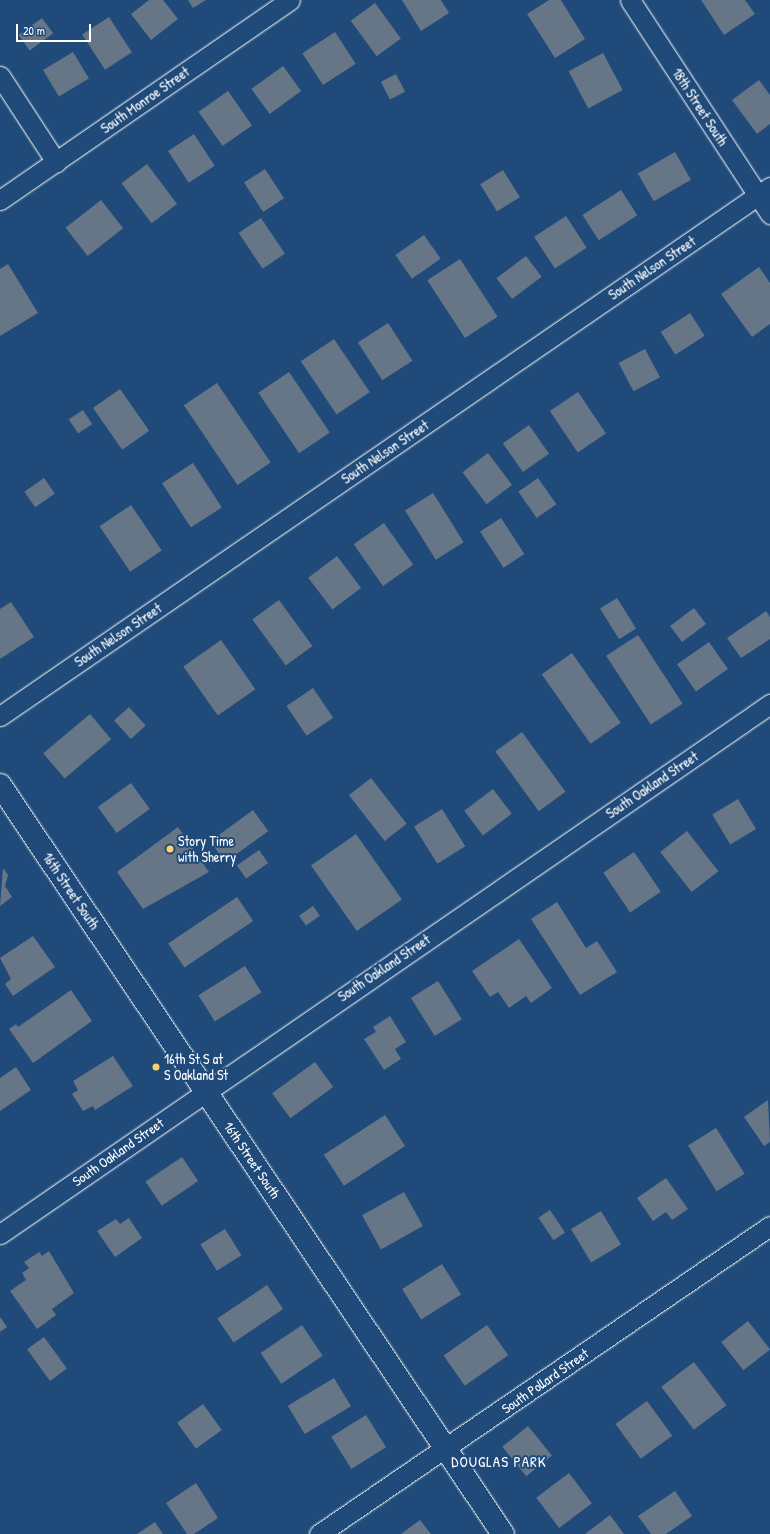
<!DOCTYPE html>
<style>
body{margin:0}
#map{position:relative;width:770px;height:1534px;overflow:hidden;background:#1f4a7a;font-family:"Patrick Hand",sans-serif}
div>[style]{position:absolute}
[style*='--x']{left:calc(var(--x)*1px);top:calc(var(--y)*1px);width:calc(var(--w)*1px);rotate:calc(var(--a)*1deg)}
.building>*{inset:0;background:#667686;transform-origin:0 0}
.roads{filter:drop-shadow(0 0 1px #fff) drop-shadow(0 0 1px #fff)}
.street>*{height:19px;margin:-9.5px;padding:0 9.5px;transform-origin:9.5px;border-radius:9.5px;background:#1f4a7a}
.secondary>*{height:22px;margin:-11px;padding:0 11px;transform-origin:11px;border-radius:11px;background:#1f4a7a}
.dots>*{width:11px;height:11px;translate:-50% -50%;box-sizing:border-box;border:2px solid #1f4a7a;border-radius:50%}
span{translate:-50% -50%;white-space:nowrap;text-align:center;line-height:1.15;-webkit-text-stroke:4px #1f4a7a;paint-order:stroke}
.street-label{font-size:14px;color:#fff}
.poi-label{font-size:14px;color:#fff}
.left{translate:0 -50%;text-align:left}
.neighbourhood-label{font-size:15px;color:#fff;letter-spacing:1px}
.scale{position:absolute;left:16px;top:24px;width:75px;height:18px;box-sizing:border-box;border:2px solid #fff;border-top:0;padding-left:5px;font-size:12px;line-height:14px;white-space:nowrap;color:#fff;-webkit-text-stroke:3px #1f4a7a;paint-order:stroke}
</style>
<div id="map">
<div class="building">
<i style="clip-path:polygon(149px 0,163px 0,178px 19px,151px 40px,131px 14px)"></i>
<i style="clip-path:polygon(188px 0,206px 0,193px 8px)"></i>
<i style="clip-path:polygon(402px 0,441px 0,449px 13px,421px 31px)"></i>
<i style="clip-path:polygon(549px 0,561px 0,585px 39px,555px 58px,527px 14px)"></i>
<i style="clip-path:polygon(701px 0,745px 0,755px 14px,724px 35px)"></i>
<i style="left:375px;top:3px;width:44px;height:30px;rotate:54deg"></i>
<i style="left:109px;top:17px;width:42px;height:32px;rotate:57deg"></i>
<i style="left:42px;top:18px;width:19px;height:29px;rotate:54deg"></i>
<i style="left:335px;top:32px;width:38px;height:39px;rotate:57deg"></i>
<i style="left:73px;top:52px;width:31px;height:35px;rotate:59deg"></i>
<i style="left:603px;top:53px;width:42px;height:39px;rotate:62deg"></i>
<i style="left:283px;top:66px;width:31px;height:39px;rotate:54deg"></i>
<i style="left:396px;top:74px;width:20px;height:17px;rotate:63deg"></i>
<i style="clip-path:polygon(759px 80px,770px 95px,770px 124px,757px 134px,732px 100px)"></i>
<i style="left:228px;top:91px;width:42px;height:36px;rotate:55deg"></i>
<i style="left:194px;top:134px;width:38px;height:31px;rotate:57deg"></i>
<i style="left:675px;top:152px;width:32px;height:43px;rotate:60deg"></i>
<i style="left:147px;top:164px;width:50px;height:32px;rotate:53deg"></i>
<i style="left:265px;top:169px;width:35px;height:25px;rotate:57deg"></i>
<i style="left:503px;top:170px;width:32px;height:27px;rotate:58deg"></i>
<i style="left:621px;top:190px;width:30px;height:46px;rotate:57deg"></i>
<i style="left:101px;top:200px;width:36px;height:45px;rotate:52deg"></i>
<i style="left:566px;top:216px;width:38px;height:38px;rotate:57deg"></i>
<i style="left:261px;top:218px;width:43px;height:27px;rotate:56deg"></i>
<i style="left:424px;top:235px;width:29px;height:35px;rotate:55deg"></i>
<i style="left:526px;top:256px;width:26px;height:37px;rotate:53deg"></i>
<i style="left:460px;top:259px;width:69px;height:39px;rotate:57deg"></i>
<i style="clip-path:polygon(8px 264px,38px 313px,0 336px,0 269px)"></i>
<i style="clip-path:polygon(759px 267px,770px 283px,770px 324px,752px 337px,721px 294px)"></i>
<i style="left:690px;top:313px;width:27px;height:35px;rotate:57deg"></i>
<i style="left:388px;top:323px;width:45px;height:36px;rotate:57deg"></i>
<i style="left:334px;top:339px;width:64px;height:40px;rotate:56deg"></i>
<i style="left:645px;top:349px;width:32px;height:30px;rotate:62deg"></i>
<i style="left:289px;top:372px;width:73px;height:37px;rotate:56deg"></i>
<i style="left:217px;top:383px;width:96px;height:40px;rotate:56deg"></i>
<i style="left:120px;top:389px;width:51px;height:33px;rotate:55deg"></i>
<i style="left:578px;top:392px;width:50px;height:34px;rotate:56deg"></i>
<i style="left:83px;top:410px;width:17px;height:17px;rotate:57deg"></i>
<i style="left:529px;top:425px;width:35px;height:32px;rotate:55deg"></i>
<i style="left:488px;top:453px;width:40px;height:32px;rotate:53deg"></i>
<i style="left:193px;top:463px;width:53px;height:37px;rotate:57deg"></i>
<i style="left:44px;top:478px;width:19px;height:24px;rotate:55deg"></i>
<i style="left:538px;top:478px;width:32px;height:24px;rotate:55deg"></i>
<i style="left:433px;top:493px;width:58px;height:33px;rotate:58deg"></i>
<i style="left:131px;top:505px;width:55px;height:38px;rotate:56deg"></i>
<i style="left:501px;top:518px;width:43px;height:25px;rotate:57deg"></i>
<i style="left:384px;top:523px;width:51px;height:37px;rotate:55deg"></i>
<i style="left:337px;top:556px;width:40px;height:36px;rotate:53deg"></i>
<i style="left:617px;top:598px;width:36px;height:20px;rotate:58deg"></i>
<i style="left:279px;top:600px;width:57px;height:33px;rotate:54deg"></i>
<i style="clip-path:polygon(11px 602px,34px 637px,0 659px,0 609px)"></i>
<i style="left:694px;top:608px;width:20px;height:30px;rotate:53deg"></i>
<i style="clip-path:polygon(766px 611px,770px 617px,770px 639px,741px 658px,727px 638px)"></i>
<i style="left:638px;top:635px;width:82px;height:38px;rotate:57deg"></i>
<i style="left:221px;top:640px;width:60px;height:46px;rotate:55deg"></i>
<i style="left:709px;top:642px;width:33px;height:39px;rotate:55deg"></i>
<i style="left:572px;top:653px;width:85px;height:37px;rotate:55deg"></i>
<i style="left:313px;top:688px;width:36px;height:32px;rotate:56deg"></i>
<i style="left:129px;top:707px;width:25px;height:20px;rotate:48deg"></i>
<i style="left:90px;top:714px;width:33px;height:61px;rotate:50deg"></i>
<i style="left:522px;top:732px;width:74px;height:33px;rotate:54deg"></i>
<i style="left:371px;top:778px;width:58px;height:28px;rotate:52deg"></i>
<i style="left:131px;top:783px;width:32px;height:41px;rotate:54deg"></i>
<i style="left:493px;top:789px;width:31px;height:36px;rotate:53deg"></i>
<i style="left:738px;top:799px;width:35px;height:30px;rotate:59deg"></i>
<i style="left:442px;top:809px;width:44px;height:33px;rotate:58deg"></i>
<i style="left:253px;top:810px;width:26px;height:53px;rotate:54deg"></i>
<i style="clip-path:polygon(178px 827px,209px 872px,143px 909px,117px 872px)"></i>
<i style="left:687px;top:831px;width:51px;height:34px;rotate:52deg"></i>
<i style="left:356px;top:834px;width:80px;height:55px;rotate:55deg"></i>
<i style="left:259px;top:850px;width:16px;height:27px;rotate:55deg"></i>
<i style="left:634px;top:852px;width:48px;height:37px;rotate:56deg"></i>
<i style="clip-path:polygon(3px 868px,8px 875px,5px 886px,12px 897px,0 906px)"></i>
<i style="left:237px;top:897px;width:29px;height:83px;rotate:56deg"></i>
<i style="clip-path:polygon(557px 902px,586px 948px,597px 941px,617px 972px,580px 995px,531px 919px)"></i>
<i style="left:313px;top:906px;width:12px;height:17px;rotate:55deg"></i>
<i style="clip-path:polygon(33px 936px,55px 967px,13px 996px,5px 984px,11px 979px,0 958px)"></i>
<i style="clip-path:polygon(519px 939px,552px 988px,531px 1003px,526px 996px,509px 1008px,498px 992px,490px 997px,472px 971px)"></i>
<i style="left:245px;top:966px;width:31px;height:55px;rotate:58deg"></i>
<i style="left:438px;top:981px;width:45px;height:32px;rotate:58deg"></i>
<i style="clip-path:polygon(71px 990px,92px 1021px,33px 1063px,9px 1029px,16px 1024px,18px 1027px)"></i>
<i style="clip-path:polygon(390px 1016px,406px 1042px,395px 1049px,401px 1059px,384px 1070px,364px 1039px,376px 1032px,373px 1027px)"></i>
<i style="clip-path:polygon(113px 1056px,133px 1086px,95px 1110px,93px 1106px,83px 1111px,72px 1094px,78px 1090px,73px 1081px)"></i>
<i style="left:315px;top:1062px;width:31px;height:53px;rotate:54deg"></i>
<i style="clip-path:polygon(16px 1067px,31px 1090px,0 1111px,0 1078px)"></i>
<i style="clip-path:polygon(768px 1100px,770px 1142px,764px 1146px,744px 1117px)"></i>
<i style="left:385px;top:1115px;width:37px;height:73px;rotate:57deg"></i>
<i style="left:716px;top:1128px;width:54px;height:33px;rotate:58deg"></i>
<i style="left:182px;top:1157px;width:29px;height:44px;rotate:56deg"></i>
<i style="clip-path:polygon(666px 1178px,688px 1209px,672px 1220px,666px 1212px,653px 1221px,637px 1198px)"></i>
<i style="left:404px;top:1192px;width:39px;height:48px;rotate:61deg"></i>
<i style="left:550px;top:1210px;width:27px;height:14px;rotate:56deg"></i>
<i style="left:601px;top:1211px;width:39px;height:35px;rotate:59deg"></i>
<i style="clip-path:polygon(129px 1218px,142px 1238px,115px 1257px,97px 1231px,116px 1219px,120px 1224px)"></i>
<i style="left:225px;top:1229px;width:31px;height:29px;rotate:58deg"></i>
<i style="clip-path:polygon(49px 1251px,74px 1293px,52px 1309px,56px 1315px,37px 1329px,10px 1291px,26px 1280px,22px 1273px,29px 1268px,24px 1262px,39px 1252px,42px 1256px)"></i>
<i style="left:442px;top:1264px;width:36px;height:47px;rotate:58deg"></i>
<i style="left:267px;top:1285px;width:29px;height:60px;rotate:56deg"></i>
<i style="clip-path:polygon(0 1317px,7px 1327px,0 1332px)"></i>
<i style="left:748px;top:1321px;width:36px;height:34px;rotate:52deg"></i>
<i style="left:302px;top:1325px;width:37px;height:50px;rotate:56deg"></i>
<i style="left:487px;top:1325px;width:37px;height:53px;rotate:55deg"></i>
<i style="left:44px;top:1337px;width:39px;height:21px;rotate:54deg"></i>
<i style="left:694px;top:1362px;width:54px;height:41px;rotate:53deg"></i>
<i style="left:334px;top:1378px;width:33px;height:54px;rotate:59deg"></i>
<i style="left:647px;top:1401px;width:43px;height:39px;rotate:54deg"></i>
<i style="left:203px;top:1404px;width:32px;height:32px;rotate:54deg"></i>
<i style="left:366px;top:1415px;width:38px;height:41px;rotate:58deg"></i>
<i style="left:528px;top:1426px;width:38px;height:33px;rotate:51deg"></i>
<i style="left:569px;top:1473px;width:38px;height:41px;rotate:53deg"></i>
<i style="clip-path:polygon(196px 1483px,218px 1518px,194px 1534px,187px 1534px,166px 1503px)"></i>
<i style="clip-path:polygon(675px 1491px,692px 1516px,666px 1534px,651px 1534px,638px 1516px)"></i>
<i style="clip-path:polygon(610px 1515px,624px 1534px,585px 1534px)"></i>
<i style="clip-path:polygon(420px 1520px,431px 1534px,401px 1534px)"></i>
<i style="clip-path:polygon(155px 1522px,163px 1534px,137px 1534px)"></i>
</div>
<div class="roads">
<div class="street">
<i style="--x:630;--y:0;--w:256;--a:56.8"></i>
<i style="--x:0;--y:76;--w:103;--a:56.9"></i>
<i style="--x:0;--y:200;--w:352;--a:-34.6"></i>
<i style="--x:0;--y:716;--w:934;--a:-34.49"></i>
<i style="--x:0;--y:1234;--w:935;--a:-34.54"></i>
<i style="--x:319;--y:1534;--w:546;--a:-34.33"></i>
</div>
<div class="secondary">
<i style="--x:0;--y:785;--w:902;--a:56.12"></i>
</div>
</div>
<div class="dots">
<i style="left:170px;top:849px;background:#ffd166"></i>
<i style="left:156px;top:1067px;background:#ffd166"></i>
</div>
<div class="street-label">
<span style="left:145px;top:100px;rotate:-35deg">South Monroe Street</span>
<span style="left:700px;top:107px;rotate:57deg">18th Street South</span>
<span style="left:652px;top:268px;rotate:-34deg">South Nelson Street</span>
<span style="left:385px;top:452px;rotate:-34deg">South Nelson Street</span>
<span style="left:118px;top:635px;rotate:-34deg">South Nelson Street</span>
<span style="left:652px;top:785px;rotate:-34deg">South Oakland Street</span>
<span style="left:71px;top:891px;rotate:56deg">16th Street South</span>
<span style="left:384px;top:968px;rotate:-34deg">South Oakland Street</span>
<span style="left:118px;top:1152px;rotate:-35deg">South Oakland Street</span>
<span style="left:252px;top:1160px;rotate:56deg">16th Street South</span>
<span style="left:545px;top:1381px;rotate:-35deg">South Pollard Street</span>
</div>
<div class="poi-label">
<span class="left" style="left:178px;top:849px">Story Time<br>with Sherry</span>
<span class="left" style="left:164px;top:1067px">16th St S at<br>S Oakland St</span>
</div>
<div class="neighbourhood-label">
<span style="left:499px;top:1462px">DOUGLAS PARK</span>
</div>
<div class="scale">20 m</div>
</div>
